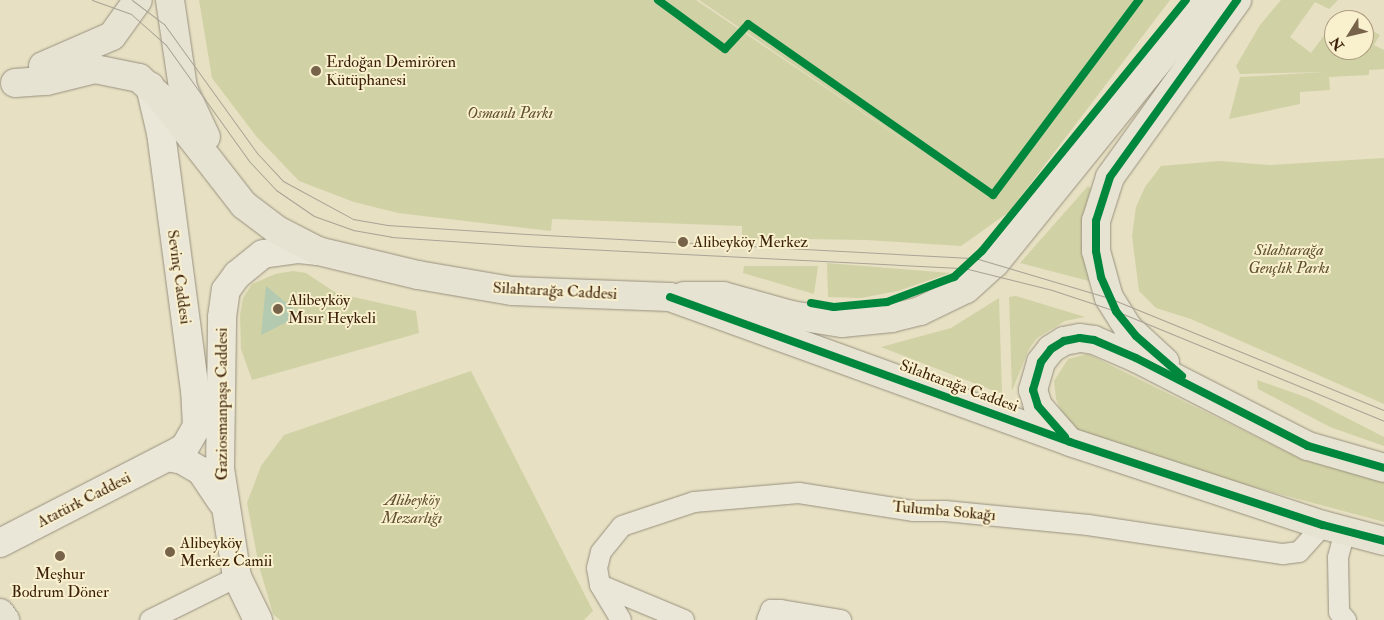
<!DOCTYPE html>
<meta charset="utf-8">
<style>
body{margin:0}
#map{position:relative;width:1384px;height:620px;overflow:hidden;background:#e7e0c3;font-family:"IM FELL Double Pica",serif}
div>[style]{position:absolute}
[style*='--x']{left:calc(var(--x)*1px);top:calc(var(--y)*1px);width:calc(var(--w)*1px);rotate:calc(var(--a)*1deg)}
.green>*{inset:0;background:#d0d1a5}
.water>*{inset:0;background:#b3cab1}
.roads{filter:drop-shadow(0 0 1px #98907e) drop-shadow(0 0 1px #98907e)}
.minor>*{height:20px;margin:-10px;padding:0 10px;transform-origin:10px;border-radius:10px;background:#eae7d8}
.secondary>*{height:28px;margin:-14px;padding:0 14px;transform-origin:14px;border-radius:14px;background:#eae7d8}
.primary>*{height:28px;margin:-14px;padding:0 14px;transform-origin:14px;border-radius:14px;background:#e7e3d2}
.tram>*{height:1px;margin:-0.5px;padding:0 0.5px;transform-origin:0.5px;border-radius:0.5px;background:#a9a396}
.cycleway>*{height:8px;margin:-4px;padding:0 4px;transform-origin:4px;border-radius:4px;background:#00873e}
.dots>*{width:14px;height:14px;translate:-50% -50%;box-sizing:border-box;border:2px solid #f9f0ce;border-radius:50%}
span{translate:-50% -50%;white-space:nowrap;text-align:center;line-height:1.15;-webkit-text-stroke:4px #f9f0ce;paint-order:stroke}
.poi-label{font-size:16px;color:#3b1f08}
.left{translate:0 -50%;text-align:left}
.park-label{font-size:16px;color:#625130;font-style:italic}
.street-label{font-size:16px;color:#3b1f08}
.north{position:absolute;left:1324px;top:10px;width:50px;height:50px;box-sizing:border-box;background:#f9f0ce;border:1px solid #ad9c7f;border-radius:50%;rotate:234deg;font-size:14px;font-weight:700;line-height:20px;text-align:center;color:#3b1f08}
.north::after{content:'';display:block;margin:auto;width:18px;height:22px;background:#776349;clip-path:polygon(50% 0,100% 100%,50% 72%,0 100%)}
</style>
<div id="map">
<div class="green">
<i style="clip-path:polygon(199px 0,696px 0,937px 163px,699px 0,1170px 0,1009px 212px,961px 246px,866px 240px,742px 238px,742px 226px,552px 219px,551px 231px,398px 213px,354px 202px,299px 181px,256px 136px,212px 78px)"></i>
<i style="clip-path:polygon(1281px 0,1338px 0,1329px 9px,1315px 2px,1290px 37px,1311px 53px,1334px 22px,1334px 50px,1364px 50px,1364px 26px,1380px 35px,1374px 45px,1384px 50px,1384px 69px,1369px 70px,1369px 75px,1329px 77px,1330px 90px,1300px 92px,1300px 104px,1229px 119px,1240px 77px,1326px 72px,1240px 74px,1236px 66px,1260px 25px)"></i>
<i style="clip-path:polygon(1384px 158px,1384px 404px,1191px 319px,1156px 308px,1139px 291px,1132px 236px,1136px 207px,1145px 187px,1161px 166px,1219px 161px,1270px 165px)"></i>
<i style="clip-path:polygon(1088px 186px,1091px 189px,1082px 218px,1081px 239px,1089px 281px,1020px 263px)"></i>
<i style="clip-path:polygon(827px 263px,950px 273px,898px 291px,861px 298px,828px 297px)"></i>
<i style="clip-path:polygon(744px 266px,818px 266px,814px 294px,743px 273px)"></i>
<i style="clip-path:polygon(293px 271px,306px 273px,336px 293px,416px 311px,419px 333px,252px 380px,241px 349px,240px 315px,243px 298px,252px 284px,275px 274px)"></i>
<i style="clip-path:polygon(1016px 296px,1085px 317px,1065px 321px,1037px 338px,1029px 349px,1012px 391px,1009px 297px)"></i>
<i style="clip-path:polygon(999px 298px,1002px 394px,881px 347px,951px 328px)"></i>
<i style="clip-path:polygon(1088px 354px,1301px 459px,1384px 482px,1384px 522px,1201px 473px,1081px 433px,1068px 425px,1056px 399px,1054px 381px,1068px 359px)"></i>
<i style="clip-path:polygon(471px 371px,593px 611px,584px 620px,280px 620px,273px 614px,259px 566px,247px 503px,261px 466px,284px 435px)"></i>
<i style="clip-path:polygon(1257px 380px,1308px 398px,1384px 437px,1384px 446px,1330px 427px,1258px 389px)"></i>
</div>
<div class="water">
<i style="clip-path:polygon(266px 286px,301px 315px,261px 335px)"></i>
</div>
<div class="roads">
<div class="minor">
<i style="--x:1345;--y:531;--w:28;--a:105"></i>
<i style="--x:1338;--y:558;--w:54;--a:88.9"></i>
<i style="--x:1339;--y:612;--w:11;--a:49"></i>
<i style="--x:600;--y:585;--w:91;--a:22.6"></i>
<i style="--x:150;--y:620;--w:97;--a:-26.3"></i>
<i style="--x:621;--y:620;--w:41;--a:-121"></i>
<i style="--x:600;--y:585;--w:17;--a:-100"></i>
<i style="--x:597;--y:568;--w:16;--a:-76"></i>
<i style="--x:601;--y:552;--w:33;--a:-51"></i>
<i style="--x:622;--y:526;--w:76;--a:-18.4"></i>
<i style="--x:694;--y:502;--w:105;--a:-4.9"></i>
<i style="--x:799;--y:493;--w:115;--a:9"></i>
<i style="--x:913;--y:511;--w:32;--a:0"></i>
<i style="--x:945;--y:511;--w:144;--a:5.6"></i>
<i style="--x:1088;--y:525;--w:197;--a:8.5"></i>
<i style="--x:1283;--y:554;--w:16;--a:-7"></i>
<i style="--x:1299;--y:552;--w:36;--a:-48"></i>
<i style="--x:767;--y:620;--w:11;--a:-68"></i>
<i style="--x:771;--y:610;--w:10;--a:0"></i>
<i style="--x:781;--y:610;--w:61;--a:9.5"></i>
</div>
<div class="secondary">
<i style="--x:168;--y:457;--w:14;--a:12"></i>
<i style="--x:182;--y:460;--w:22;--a:30"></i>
<i style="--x:201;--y:471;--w:37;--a:56"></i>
<i style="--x:0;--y:543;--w:199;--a:-27.2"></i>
<i style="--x:177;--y:452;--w:9;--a:-32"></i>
<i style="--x:185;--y:447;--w:24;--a:-60"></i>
<i style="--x:197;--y:426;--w:35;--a:-93"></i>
<i style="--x:195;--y:391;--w:260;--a:-97.5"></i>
<i style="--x:161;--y:133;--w:48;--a:-103.2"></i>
<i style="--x:258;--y:620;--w:48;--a:-116"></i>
<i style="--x:237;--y:577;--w:110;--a:-98.9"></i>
<i style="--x:220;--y:468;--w:151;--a:-89.2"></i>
<i style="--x:222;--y:317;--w:27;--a:-82"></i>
<i style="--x:226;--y:290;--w:19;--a:-54"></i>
<i style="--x:237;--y:275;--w:33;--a:-39"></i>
<i style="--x:263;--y:254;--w:36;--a:-8"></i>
<i style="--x:299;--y:249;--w:19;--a:6"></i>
</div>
<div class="primary">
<i style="--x:170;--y:0;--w:89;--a:81.6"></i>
<i style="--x:183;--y:88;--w:54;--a:64.9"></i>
<i style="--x:43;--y:66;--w:75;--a:-23.5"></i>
<i style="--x:112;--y:36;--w:44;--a:-54.2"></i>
<i style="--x:15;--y:83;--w:32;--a:-4"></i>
<i style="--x:47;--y:81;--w:49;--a:-14"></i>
<i style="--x:95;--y:69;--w:45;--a:11.6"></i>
<i style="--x:139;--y:78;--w:27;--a:42"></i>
<i style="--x:159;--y:96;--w:138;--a:52.1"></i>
<i style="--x:244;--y:205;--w:41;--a:37.1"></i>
<i style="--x:277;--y:230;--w:46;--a:27.1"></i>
<i style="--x:318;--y:251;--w:103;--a:13.5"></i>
<i style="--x:418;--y:275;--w:95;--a:9.7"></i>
<i style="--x:512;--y:291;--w:158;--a:2.2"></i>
<i style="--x:670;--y:297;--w:425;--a:19.9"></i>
<i style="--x:1070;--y:442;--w:266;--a:18.2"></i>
<i style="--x:1323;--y:525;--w:63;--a:14.7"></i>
<i style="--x:684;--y:296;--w:39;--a:0"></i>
<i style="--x:723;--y:296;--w:71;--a:15.6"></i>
<i style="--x:791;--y:315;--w:52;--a:8.9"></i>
<i style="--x:842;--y:323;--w:50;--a:-5.7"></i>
<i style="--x:892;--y:318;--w:29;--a:-14"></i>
<i style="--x:920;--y:311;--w:51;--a:-25.6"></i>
<i style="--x:966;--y:289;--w:39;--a:-42"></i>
<i style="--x:995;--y:263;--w:338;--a:-51"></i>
<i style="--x:1165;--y:362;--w:50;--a:-137.4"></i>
<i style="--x:1128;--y:328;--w:36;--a:-122"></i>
<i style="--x:1109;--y:298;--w:49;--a:-105.5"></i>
<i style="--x:1096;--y:251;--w:30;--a:-90"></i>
<i style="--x:1096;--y:221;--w:46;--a:-72.3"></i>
<i style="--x:1110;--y:177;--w:218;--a:-54.3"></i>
<i style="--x:1066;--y:438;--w:43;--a:-131.2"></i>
<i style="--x:1038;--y:406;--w:17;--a:-107"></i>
<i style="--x:1033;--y:390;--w:29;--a:-74"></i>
<i style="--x:1041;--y:362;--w:16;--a:-52"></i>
<i style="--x:1051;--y:349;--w:15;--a:-32"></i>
<i style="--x:1064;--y:341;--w:16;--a:-11"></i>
<i style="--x:1080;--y:338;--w:14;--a:8"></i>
<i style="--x:1094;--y:340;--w:46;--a:23.2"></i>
<i style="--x:1136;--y:358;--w:193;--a:27.1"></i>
<i style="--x:1308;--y:446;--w:79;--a:16.1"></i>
<i style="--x:0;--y:613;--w:9;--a:54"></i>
</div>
</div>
<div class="tram">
<i style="--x:92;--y:0;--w:41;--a:19.7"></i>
<i style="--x:131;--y:14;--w:47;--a:41.5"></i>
<i style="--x:166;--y:45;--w:143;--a:54.4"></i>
<i style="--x:249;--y:161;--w:40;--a:47"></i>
<i style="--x:276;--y:190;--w:46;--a:34.4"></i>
<i style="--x:314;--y:216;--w:41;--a:19.7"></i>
<i style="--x:353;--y:230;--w:39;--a:10"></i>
<i style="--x:391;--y:237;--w:135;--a:3.8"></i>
<i style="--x:526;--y:246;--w:439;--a:2.9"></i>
<i style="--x:964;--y:268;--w:91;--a:14"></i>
<i style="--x:1052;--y:290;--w:67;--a:18.2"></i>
<i style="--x:1116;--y:311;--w:290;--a:22.3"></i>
<i style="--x:132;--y:0;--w:40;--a:37"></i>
<i style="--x:164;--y:24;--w:159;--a:54.2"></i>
<i style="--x:257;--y:153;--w:38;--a:47"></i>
<i style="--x:283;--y:181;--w:80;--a:28.5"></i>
<i style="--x:353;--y:219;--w:35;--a:10"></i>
<i style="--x:387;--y:225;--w:140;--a:3.7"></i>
<i style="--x:527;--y:234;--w:449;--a:3.1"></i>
<i style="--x:975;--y:258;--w:140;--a:16.6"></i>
<i style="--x:1109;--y:298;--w:297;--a:22.2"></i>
</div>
<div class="cycleway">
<i style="--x:658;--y:0;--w:83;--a:36.2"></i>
<i style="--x:725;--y:49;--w:34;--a:-47"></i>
<i style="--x:748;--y:24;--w:299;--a:34.9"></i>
<i style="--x:993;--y:195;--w:244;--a:-53.2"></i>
<i style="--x:670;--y:297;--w:425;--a:19.9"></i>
<i style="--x:1070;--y:442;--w:266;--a:18.2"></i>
<i style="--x:1323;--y:525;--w:63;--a:14.7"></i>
<i style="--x:811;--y:303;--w:23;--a:10"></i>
<i style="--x:834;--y:307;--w:53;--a:-5.4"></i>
<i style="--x:887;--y:302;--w:72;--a:-20.5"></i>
<i style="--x:954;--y:277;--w:38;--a:-43"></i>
<i style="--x:982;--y:251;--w:323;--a:-50.9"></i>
<i style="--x:1182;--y:376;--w:61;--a:-139"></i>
<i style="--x:1136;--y:336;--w:32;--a:-129"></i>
<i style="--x:1116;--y:311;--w:37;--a:-114"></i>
<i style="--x:1101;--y:277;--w:26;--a:-101"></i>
<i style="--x:1096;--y:251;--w:30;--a:-90"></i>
<i style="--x:1096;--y:221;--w:46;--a:-72.3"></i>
<i style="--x:1110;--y:177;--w:218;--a:-54.3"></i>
<i style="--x:1065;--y:437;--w:41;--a:-131.1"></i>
<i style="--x:1038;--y:406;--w:17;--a:-107"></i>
<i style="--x:1033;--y:390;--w:29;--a:-74"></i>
<i style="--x:1041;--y:362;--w:16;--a:-52"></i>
<i style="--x:1051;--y:349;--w:15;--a:-32"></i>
<i style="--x:1064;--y:341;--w:16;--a:-11"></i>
<i style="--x:1080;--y:338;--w:14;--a:8"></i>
<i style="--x:1094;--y:340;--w:46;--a:23.2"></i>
<i style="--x:1136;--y:358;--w:193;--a:27.1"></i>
<i style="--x:1308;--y:446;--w:79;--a:16.1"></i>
</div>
<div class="dots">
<i style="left:316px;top:71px;background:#776349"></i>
<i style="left:683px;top:242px;background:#776349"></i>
<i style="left:278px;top:309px;background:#776349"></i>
<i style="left:170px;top:552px;background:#776349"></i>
<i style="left:60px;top:556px;background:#776349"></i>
</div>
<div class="poi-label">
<span class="left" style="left:326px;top:71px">Erdoğan Demirören<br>Kütüphanesi</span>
<span class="left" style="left:693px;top:242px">Alibeyköy Merkez</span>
<span class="left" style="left:288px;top:309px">Alibeyköy<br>Mısır Heykeli</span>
<span class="left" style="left:180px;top:552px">Alibeyköy<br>Merkez Camii</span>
<span style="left:60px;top:583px">Meşhur<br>Bodrum Döner</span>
</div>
<div class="park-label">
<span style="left:510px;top:113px">Osmanlı Parkı</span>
<span style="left:1289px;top:259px">Silahtarağa<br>Gençlik Parkı</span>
<span style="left:412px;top:509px">Alibeyköy<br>Mezarlığı</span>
</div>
<div class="street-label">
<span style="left:179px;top:277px;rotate:82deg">Sevinç Caddesi</span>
<span style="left:555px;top:291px;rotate:3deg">Silahtarağa Caddesi</span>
<span style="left:959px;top:386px;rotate:20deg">Silahtarağa Caddesi</span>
<span style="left:222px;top:404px;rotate:-90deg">Gaziosmanpaşa Caddesi</span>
<span style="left:84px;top:500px;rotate:-27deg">Atatürk Caddesi</span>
<span style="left:944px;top:511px;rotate:5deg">Tulumba Sokağı</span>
</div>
<div class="north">N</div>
</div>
